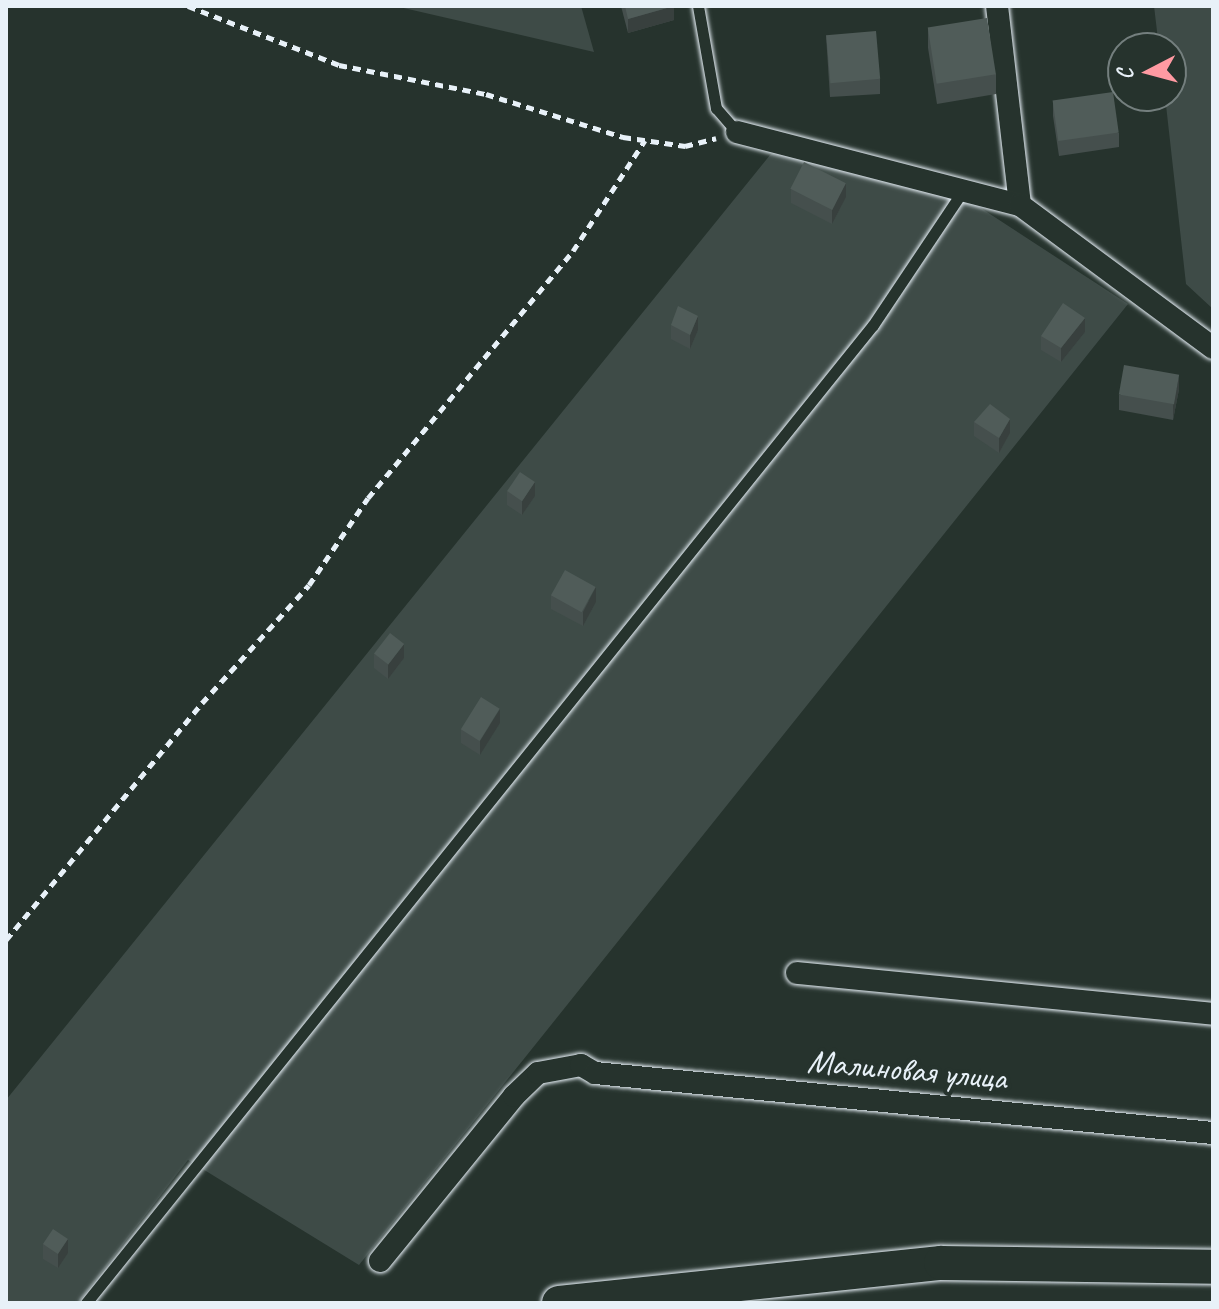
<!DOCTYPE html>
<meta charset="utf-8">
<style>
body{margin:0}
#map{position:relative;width:1219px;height:1309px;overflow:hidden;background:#26332d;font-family:Caveat,sans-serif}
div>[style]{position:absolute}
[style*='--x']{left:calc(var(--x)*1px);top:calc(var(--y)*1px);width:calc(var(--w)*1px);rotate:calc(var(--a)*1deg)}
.green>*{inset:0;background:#3e4b47}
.path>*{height:5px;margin-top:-2.5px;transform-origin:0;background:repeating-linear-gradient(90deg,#e8f1f8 0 8px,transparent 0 14px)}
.roads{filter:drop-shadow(0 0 2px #e8f1f8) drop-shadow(0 0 2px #e8f1f8)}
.lane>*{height:11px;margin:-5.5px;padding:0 5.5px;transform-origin:5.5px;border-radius:5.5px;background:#26332d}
.street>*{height:22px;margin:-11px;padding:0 11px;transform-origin:11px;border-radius:11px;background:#26332d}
.primary>*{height:34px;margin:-17px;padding:0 17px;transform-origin:17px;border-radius:17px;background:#26332d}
.wall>*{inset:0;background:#454f4d}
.shaded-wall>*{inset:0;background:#38403e}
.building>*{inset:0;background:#505c59;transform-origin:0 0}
span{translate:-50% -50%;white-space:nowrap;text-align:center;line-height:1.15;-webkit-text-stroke:8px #26332d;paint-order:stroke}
.street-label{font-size:34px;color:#e8f1f8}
.frame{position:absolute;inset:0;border:8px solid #e8f1f8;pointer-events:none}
.north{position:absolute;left:1107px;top:32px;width:80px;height:80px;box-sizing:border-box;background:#26332d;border:2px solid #747f7e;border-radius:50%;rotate:264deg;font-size:22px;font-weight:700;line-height:32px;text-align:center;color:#e8f1f8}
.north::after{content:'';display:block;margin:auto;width:28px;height:36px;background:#ff9aa2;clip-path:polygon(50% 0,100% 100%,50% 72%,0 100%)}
</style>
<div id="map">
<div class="green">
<i style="clip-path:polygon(395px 6px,581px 6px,594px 52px)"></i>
<i style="clip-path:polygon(1154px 6px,1213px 6px,1213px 309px,1186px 284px,1165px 96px,1171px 96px,1171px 48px,1159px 48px)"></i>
<i style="clip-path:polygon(784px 146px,950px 188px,1128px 304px,359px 1265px,188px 1160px,78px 1303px,6px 1303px,6px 1100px,770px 155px)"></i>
</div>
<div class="path">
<i style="--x:188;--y:6;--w:162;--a:21.3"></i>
<i style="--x:339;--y:65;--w:150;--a:11.2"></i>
<i style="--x:486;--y:94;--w:144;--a:17.4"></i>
<i style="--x:623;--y:137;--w:63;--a:8.3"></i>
<i style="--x:685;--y:146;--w:32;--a:-14"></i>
<i style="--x:6;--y:940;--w:308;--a:-50.4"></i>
<i style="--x:202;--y:703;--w:159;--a:-47.8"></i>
<i style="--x:309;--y:585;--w:105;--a:-55.9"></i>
<i style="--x:368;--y:498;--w:321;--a:-50.3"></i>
<i style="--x:573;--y:251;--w:132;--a:-57"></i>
</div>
<div class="roads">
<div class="lane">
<i style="--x:698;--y:6;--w:104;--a:80"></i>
<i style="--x:716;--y:108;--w:32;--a:49"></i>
<i style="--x:86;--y:1303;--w:1255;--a:-51.18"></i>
<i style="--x:873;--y:325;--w:164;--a:-56.2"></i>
</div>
<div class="street">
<i style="--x:997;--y:6;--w:200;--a:83.4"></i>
<i style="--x:737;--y:132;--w:292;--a:14.5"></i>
<i style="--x:1020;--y:205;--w:240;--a:36.5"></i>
<i style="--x:797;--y:973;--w:418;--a:5.6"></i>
<i style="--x:380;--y:1261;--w:213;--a:-50.9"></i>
<i style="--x:514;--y:1096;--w:33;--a:-44"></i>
<i style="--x:538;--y:1073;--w:44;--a:-10.5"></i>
<i style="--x:581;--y:1065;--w:16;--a:30"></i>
<i style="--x:595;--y:1073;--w:621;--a:5.55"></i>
</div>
<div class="primary">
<i style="--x:559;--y:1303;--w:384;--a:-6"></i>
<i style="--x:941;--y:1263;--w:272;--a:0.8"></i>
</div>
</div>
<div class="wall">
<i style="clip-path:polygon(621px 6px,674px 6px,674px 20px,628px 33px)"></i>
<i style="clip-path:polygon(928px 28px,996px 74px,996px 94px,937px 104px,928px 48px)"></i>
<i style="clip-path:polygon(826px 35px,880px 79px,880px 94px,830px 97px)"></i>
<i style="clip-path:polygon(1053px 102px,1119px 133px,1119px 147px,1059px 156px,1053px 116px)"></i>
<i style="clip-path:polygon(791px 189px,846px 197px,832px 224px,791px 203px)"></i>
<i style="clip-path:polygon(671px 325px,698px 330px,690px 349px,671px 339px)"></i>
<i style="clip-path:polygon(1085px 332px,1061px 362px,1041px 350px,1041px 336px)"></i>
<i style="clip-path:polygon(1179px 389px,1173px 420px,1119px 410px,1119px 395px)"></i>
<i style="clip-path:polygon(974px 422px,1010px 433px,999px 453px,974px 436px)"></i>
<i style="clip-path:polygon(507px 491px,535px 496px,522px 515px,507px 505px)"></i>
<i style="clip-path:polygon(551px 595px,596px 602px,583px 626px,551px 609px)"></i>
<i style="clip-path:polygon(374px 654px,404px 658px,388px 679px,374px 668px)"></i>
<i style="clip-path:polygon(500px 723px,480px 755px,461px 743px,461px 729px)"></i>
<i style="clip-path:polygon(43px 1244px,68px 1253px,58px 1268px,43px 1259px)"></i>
</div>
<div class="shaded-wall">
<i style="clip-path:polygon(674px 6px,674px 20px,628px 33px,628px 19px)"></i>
<i style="clip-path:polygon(846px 183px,846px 197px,832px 224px,832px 209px)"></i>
<i style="clip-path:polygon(698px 316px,698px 330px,690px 349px,690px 335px)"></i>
<i style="clip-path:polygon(1085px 318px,1085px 332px,1061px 362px,1061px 348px)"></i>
<i style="clip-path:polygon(1179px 375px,1179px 389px,1173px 420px,1173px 406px)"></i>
<i style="clip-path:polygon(1010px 419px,1010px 433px,999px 453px,999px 438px)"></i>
<i style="clip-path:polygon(535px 482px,535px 496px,522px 515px,522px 501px)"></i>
<i style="clip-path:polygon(596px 587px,596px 602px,583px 626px,583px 612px)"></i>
<i style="clip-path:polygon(404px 644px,404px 658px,388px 679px,388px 665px)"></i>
<i style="clip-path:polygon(500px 709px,500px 723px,480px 755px,480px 741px)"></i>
<i style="clip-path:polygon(68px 1239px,68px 1253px,58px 1268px,58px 1254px)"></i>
</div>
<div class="building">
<i style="clip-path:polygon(625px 6px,674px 6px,628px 19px)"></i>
<i style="left:987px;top:18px;width:57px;height:60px;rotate:81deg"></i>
<i style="left:876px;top:31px;width:48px;height:50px;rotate:85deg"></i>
<i style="left:1113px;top:92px;width:41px;height:61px;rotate:82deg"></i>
<i style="left:804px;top:162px;width:47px;height:30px;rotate:27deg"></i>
<i style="clip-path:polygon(1063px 303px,1085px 318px,1061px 348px,1041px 336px)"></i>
<i style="clip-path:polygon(678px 306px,698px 316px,690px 335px,671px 325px)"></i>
<i style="left:1124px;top:365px;width:56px;height:30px;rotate:10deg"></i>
<i style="clip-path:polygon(990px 404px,1010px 419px,999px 438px,974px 422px)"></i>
<i style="left:520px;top:472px;width:18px;height:23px;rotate:34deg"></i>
<i style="left:565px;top:570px;width:35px;height:29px;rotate:29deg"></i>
<i style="left:390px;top:633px;width:18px;height:26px;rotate:38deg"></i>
<i style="left:481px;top:697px;width:22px;height:38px;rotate:32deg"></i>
<i style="left:53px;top:1229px;width:18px;height:18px;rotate:34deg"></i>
</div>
<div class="street-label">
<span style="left:907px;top:1069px;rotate:5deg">Малиновая улица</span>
</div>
<div class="frame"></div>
<div class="north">С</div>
</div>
